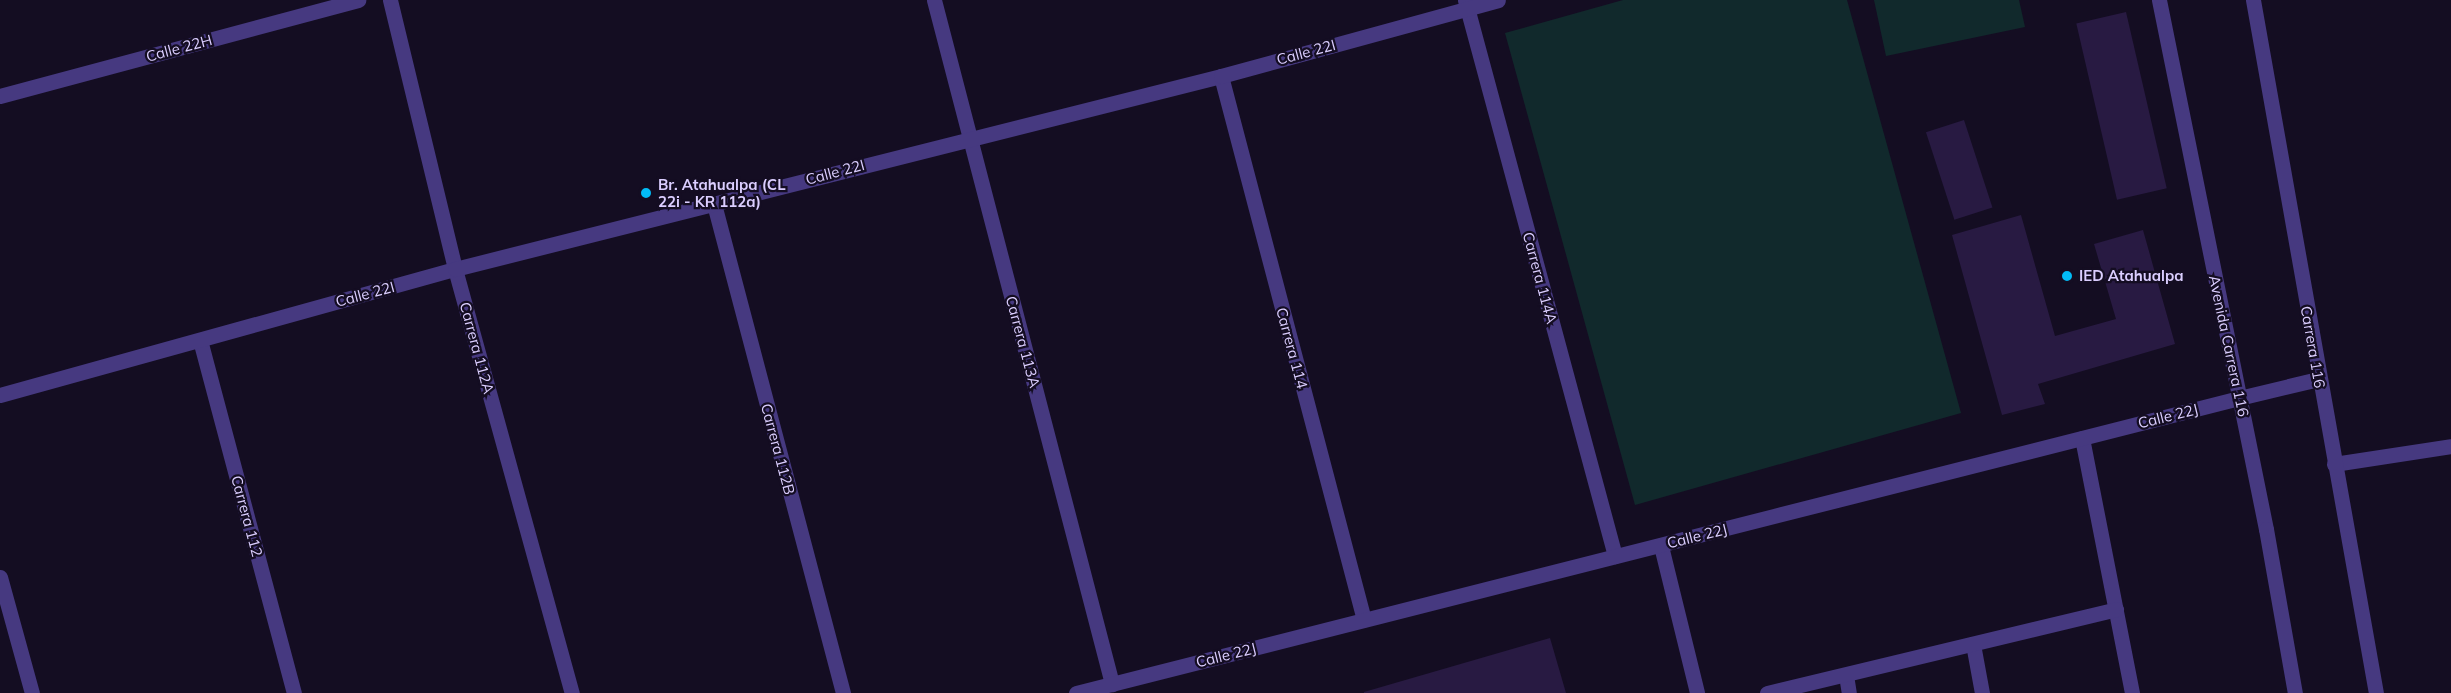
<!DOCTYPE html>
<style>
body{margin:0}
#map{position:relative;width:2451px;height:693px;overflow:hidden;background:#140d22;font-family:Mulish,sans-serif}
div>[style]{position:absolute}
[style*='--x']{left:calc(var(--x)*1px);top:calc(var(--y)*1px);width:calc(var(--w)*1px);rotate:calc(var(--a)*1deg)}
.green>*{inset:0;background:#11292c}
.building>*{inset:0;background:#281a42;transform-origin:0 0}
.service>*{height:15px;margin:-7.5px;padding:0 7.5px;transform-origin:7.5px;border-radius:7.5px;background:#463980}
.minor>*{height:15px;margin:-7.5px;padding:0 7.5px;transform-origin:7.5px;border-radius:7.5px;background:#463980}
.tertiary>*{height:15px;margin:-7.5px;padding:0 7.5px;transform-origin:7.5px;border-radius:7.5px;background:#463980}
.dots>*{width:16px;height:16px;translate:-50% -50%;box-sizing:border-box;border:3px solid #140d22;border-radius:50%}
span{translate:-50% -50%;white-space:nowrap;text-align:center;line-height:1.15;-webkit-text-stroke:4.5px #140d22;paint-order:stroke}
.street-label{font-size:15px;color:#dbceff}
.poi-label{font-size:15px;color:#dbceff;font-weight:700}
.left{translate:0 -50%;text-align:left}
</style>
<div id="map">
<div class="green">
<i style="clip-path:polygon(1623px 0,1847px 0,1961px 413px,1635px 505px,1505px 33px)"></i>
<i style="clip-path:polygon(1874px 0,2019px 0,2025px 27px,1886px 56px)"></i>
</div>
<div class="building">
<i style="left:2126px;top:12px;width:181px;height:51px;rotate:77deg"></i>
<i style="left:1964px;top:120px;width:92px;height:40px;rotate:72deg"></i>
<i style="clip-path:polygon(2021px 215px,2055px 336px,2116px 319px,2094px 244px,2143px 230px,2175px 344px,2038px 384px,2045px 404px,2002px 415px,1952px 235px)"></i>
<i style="clip-path:polygon(1550px 638px,1566px 693px,1364px 693px,1364px 692px)"></i>
</div>
<div class="service">
<i style="--x:2334;--y:464;--w:118;--a:-8.7"></i>
</div>
<div class="minor">
<i style="--x:390;--y:0;--w:277;--a:76.4"></i>
<i style="--x:455;--y:269;--w:440;--a:74.6"></i>
<i style="--x:934;--y:0;--w:707;--a:75.41"></i>
<i style="--x:1465;--y:0;--w:576;--a:74.9"></i>
<i style="--x:2253;--y:0;--w:704;--a:79.94"></i>
<i style="--x:1221;--y:76;--w:562;--a:75.27"></i>
<i style="--x:0;--y:96;--w:371;--a:-15"></i>
<i style="--x:714;--y:204;--w:506;--a:75.22"></i>
<i style="--x:200;--y:340;--w:365;--a:75.1"></i>
<i style="--x:0;--y:395;--w:472;--a:-15.5"></i>
<i style="--x:455;--y:269;--w:790;--a:-14.14"></i>
<i style="--x:1221;--y:76;--w:287;--a:-15.3"></i>
<i style="--x:2239;--y:398;--w:81;--a:-13.5"></i>
<i style="--x:2082;--y:438;--w:260;--a:78.9"></i>
<i style="--x:1661;--y:546;--w:151;--a:76.2"></i>
<i style="--x:1973;--y:644;--w:50;--a:79.6"></i>
<i style="--x:1846;--y:675;--w:18;--a:81"></i>
<i style="--x:1767;--y:693;--w:359;--a:-13.5"></i>
</div>
<div class="tertiary">
<i style="--x:2159;--y:0;--w:540;--a:78.57"></i>
<i style="--x:2266;--y:529;--w:167;--a:80"></i>
<i style="--x:0;--y:577;--w:120;--a:74.6"></i>
<i style="--x:1076;--y:693;--w:1200;--a:-14.23"></i>
</div>
<div class="dots">
<i style="left:646px;top:193px;background:#02bcf7"></i>
<i style="left:2067px;top:276px;background:#02bcf7"></i>
</div>
<div class="street-label">
<span style="left:179px;top:48px;rotate:-15deg">Calle 22H</span>
<span style="left:1306px;top:52px;rotate:-15deg">Calle 22I</span>
<span style="left:835px;top:172px;rotate:-15deg">Calle 22I</span>
<span style="left:1540px;top:278px;rotate:75deg">Carrera 114A</span>
<span style="left:365px;top:294px;rotate:-15deg">Calle 22I</span>
<span style="left:1023px;top:342px;rotate:75deg">Carrera 113A</span>
<span style="left:2229px;top:346px;rotate:78deg">Avenida Carrera 116</span>
<span style="left:2313px;top:347px;rotate:80deg">Carrera 116</span>
<span style="left:477px;top:348px;rotate:75deg">Carrera 112A</span>
<span style="left:1292px;top:348px;rotate:75deg">Carrera 114</span>
<span style="left:2168px;top:416px;rotate:-14deg">Calle 22J</span>
<span style="left:778px;top:449px;rotate:75deg">Carrera 112B</span>
<span style="left:247px;top:516px;rotate:75deg">Carrera 112</span>
<span style="left:1697px;top:536px;rotate:-14deg">Calle 22J</span>
<span style="left:1226px;top:655px;rotate:-14deg">Calle 22J</span>
</div>
<div class="poi-label">
<span class="left" style="left:658px;top:193px">Br. Atahualpa (CL<br>22i - KR 112a)</span>
<span class="left" style="left:2079px;top:276px">IED Atahualpa</span>
</div>
</div>
